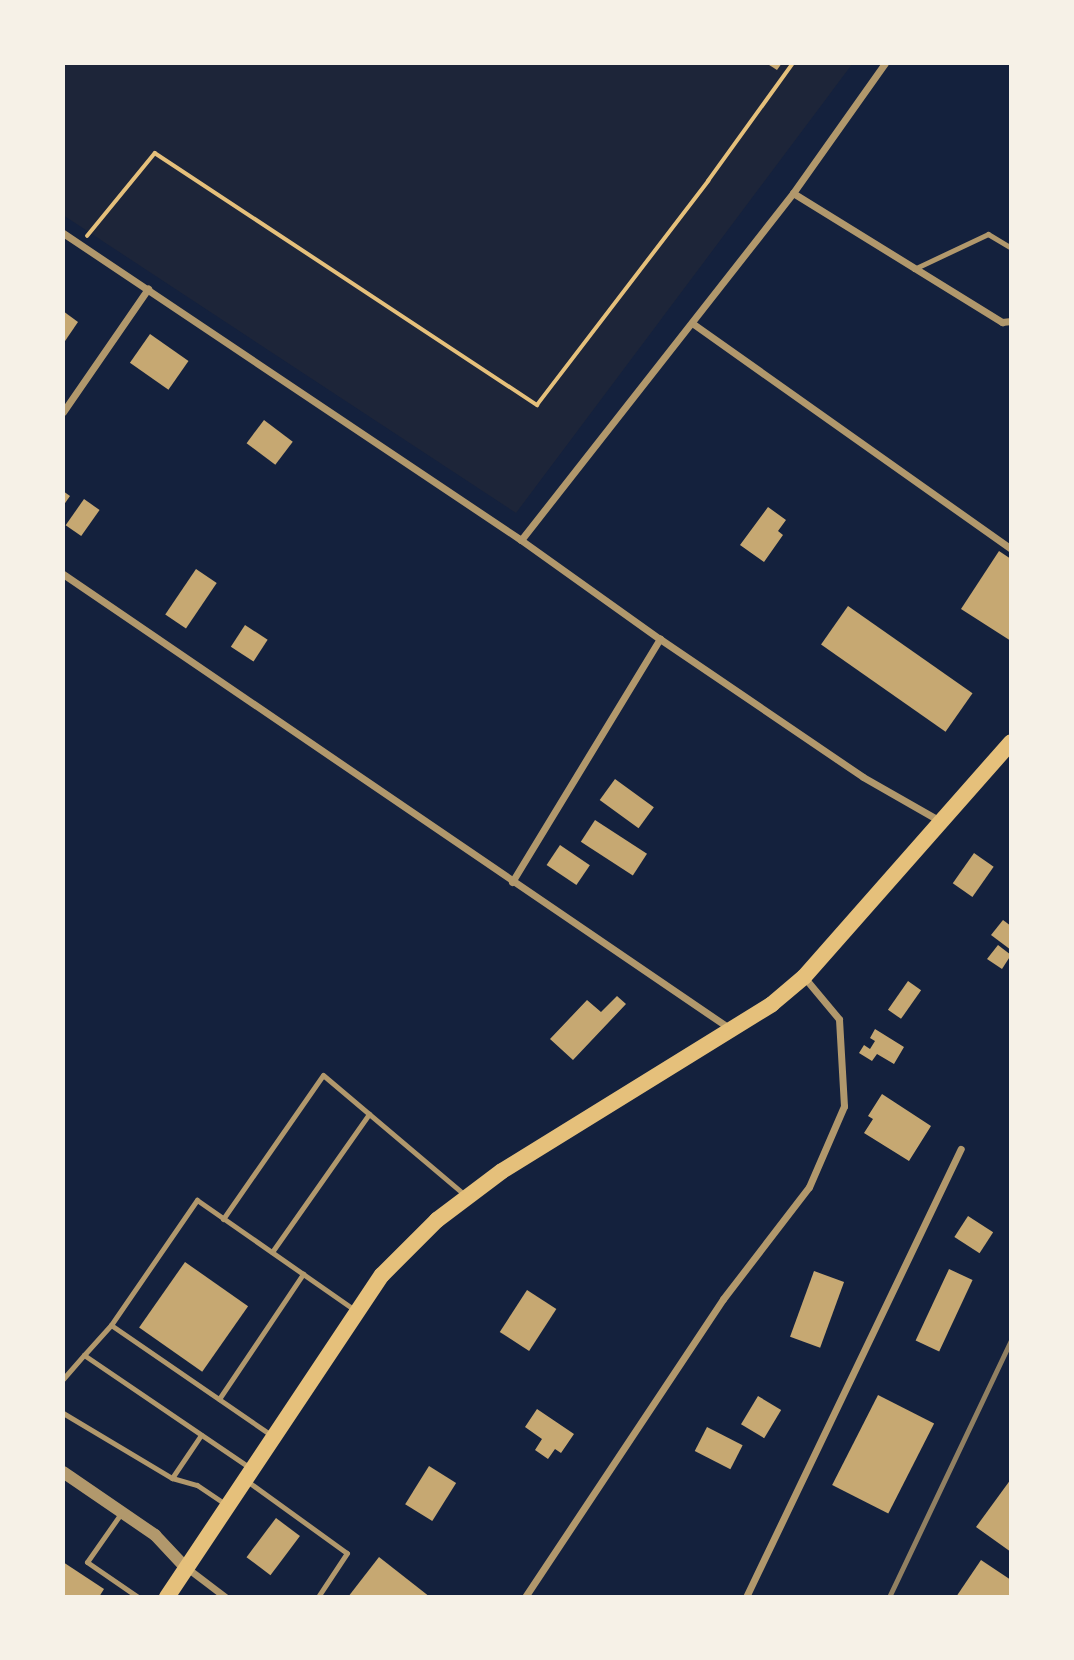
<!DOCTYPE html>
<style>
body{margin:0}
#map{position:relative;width:1074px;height:1660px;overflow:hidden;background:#14213d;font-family:"Nunito Sans",sans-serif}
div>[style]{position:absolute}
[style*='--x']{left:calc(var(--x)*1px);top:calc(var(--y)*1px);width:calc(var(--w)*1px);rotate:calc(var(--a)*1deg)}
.green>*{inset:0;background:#1d2539}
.building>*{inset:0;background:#c6a872;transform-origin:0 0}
.path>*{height:3.5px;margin:-1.75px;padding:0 1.75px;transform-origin:1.75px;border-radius:1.75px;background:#e5c07b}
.service>*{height:5px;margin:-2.5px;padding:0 2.5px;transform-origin:2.5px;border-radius:2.5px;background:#b1986c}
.minor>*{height:7px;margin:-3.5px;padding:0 3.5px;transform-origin:3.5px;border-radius:3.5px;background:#b1986c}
.tertiary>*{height:12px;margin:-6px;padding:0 6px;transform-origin:6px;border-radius:6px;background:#b1986c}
.primary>*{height:16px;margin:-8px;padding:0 8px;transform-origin:8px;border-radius:8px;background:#e5c07b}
.rail>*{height:5px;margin:-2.5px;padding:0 2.5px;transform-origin:2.5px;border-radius:2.5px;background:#918062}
span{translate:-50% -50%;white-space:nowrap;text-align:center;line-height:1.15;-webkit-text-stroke:5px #f6f1e7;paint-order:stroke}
.frame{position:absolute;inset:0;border:65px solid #f6f1e7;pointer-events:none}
</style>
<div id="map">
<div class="green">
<i style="clip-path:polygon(63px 63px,853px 63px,516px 513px,63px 215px)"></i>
</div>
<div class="building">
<i style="clip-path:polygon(766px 63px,782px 63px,777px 70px)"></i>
<i style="clip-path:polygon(63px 311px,78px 322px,63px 344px)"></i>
<i style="left:150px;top:334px;width:47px;height:35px;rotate:35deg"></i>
<i style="left:264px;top:420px;width:36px;height:29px;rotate:37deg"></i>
<i style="clip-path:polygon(63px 491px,70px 496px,63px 506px)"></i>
<i style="left:84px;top:499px;width:19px;height:32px;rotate:35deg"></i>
<i style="clip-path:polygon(768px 507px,786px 520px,778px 531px,783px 535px,764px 562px,740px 545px)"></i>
<i style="clip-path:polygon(999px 551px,1011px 559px,1011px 641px,961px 609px)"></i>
<i style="left:196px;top:569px;width:25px;height:55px;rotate:34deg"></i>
<i style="left:848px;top:606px;width:152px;height:47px;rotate:35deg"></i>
<i style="left:245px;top:625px;width:27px;height:26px;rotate:33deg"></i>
<i style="left:615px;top:779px;width:48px;height:26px;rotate:36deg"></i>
<i style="left:595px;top:820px;width:62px;height:26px;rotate:33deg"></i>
<i style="left:560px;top:845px;width:36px;height:24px;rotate:34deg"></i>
<i style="left:974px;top:853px;width:24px;height:37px;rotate:35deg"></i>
<i style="clip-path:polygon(1003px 920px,1011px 926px,1011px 950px,991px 935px)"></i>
<i style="clip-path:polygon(998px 945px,1011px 955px,1002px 969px,987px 959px)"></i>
<i style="left:908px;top:981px;width:16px;height:35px;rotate:35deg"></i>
<i style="clip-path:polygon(617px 996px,626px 1004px,573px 1060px,550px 1039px,587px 1000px,601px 1012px)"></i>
<i style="clip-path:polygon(875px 1029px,904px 1047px,894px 1064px,877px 1054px,872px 1061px,859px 1053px,864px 1045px,870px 1049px,875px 1041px,870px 1038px)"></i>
<i style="clip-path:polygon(882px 1094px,931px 1126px,909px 1161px,864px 1133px,873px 1119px,868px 1116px)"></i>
<i style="left:968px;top:1216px;width:30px;height:25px;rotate:33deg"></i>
<i style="left:185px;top:1262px;width:77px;height:80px;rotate:35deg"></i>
<i style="left:949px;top:1269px;width:26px;height:79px;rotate:25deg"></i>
<i style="left:814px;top:1271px;width:32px;height:70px;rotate:20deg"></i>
<i style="left:527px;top:1290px;width:35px;height:50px;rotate:33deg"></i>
<i style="left:878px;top:1395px;width:63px;height:101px;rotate:27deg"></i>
<i style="left:758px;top:1396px;width:27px;height:33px;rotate:31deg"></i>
<i style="clip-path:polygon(537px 1409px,574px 1434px,561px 1453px,555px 1449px,548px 1459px,535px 1450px,542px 1439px,525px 1427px)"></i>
<i style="left:707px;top:1427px;width:40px;height:27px;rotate:27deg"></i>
<i style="left:429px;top:1466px;width:32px;height:45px;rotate:32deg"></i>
<i style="clip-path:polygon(1011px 1479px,1011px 1552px,976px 1527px)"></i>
<i style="left:276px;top:1518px;width:30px;height:49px;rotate:37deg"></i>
<i style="clip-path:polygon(379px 1557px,430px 1597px,348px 1597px)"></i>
<i style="clip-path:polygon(981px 1560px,1011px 1580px,1011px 1597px,956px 1597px)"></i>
<i style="clip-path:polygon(63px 1562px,104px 1589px,99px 1597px,63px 1597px)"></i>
</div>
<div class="path">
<i style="--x:87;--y:236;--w:107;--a:-50.7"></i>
<i style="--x:155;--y:153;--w:458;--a:33.4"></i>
<i style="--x:537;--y:405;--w:282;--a:-52.6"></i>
<i style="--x:708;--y:181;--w:145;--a:-54.2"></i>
</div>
<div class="service">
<i style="--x:914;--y:269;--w:82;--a:-25.3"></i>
<i style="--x:988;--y:234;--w:27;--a:31"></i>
<i style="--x:223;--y:1219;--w:175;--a:-55.2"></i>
<i style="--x:323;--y:1075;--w:186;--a:40.2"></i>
<i style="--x:272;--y:1252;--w:169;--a:-54.9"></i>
<i style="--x:111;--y:1325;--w:194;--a:34.5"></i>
<i style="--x:84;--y:1355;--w:40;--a:-48"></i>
<i style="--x:111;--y:1325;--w:152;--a:-55.5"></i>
<i style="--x:197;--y:1200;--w:194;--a:34.9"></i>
<i style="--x:63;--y:1379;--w:32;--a:-49"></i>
<i style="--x:84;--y:1355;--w:199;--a:34.2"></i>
<i style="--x:219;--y:1399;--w:151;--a:-56.1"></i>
<i style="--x:63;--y:1413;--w:127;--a:30.8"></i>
<i style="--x:172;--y:1478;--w:52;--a:-56"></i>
<i style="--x:172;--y:1478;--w:26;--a:16"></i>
<i style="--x:197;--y:1485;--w:34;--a:34"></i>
<i style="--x:247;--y:1481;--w:123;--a:35.8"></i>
<i style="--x:347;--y:1553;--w:53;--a:123.4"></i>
<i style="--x:122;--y:1512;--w:61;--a:125"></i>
<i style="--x:87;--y:1562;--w:62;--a:34.5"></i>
</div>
<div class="minor">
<i style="--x:793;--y:193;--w:246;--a:31.7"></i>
<i style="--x:1002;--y:322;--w:9;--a:-6"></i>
<i style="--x:63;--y:233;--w:551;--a:33.83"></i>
<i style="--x:521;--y:540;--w:171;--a:35.5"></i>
<i style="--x:660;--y:639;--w:245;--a:34.2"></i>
<i style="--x:863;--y:777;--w:89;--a:29.7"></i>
<i style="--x:692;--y:323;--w:391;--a:35.3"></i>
<i style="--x:63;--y:412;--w:150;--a:-55.4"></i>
<i style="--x:521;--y:540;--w:441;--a:-51.9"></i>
<i style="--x:793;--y:193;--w:159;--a:-54.7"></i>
<i style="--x:63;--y:574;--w:806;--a:34.28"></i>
<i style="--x:512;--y:882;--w:285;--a:-58.7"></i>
<i style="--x:187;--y:1568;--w:48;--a:37.3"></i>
<i style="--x:525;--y:1597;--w:358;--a:-56.4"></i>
<i style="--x:723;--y:1299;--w:141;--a:-52.5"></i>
<i style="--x:809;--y:1187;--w:88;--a:-66.6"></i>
<i style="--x:844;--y:1106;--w:87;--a:-93.3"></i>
<i style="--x:839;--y:1019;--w:55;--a:-129.8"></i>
<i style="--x:746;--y:1597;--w:497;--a:-64.4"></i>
</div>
<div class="tertiary">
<i style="--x:63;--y:1472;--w:112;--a:34.4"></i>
<i style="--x:155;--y:1535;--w:45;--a:46.8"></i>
</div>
<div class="primary">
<i style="--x:167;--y:1597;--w:387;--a:-56.3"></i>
<i style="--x:382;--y:1275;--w:78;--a:-45"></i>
<i style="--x:437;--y:1220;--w:81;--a:-37"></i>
<i style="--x:502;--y:1171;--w:317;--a:-31.7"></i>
<i style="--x:772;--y:1004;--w:42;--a:-40.2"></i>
<i style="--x:804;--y:977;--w:313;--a:-48.6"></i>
</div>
<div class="rail">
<i style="--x:889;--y:1597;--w:284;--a:-64.6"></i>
</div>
<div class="frame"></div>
</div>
